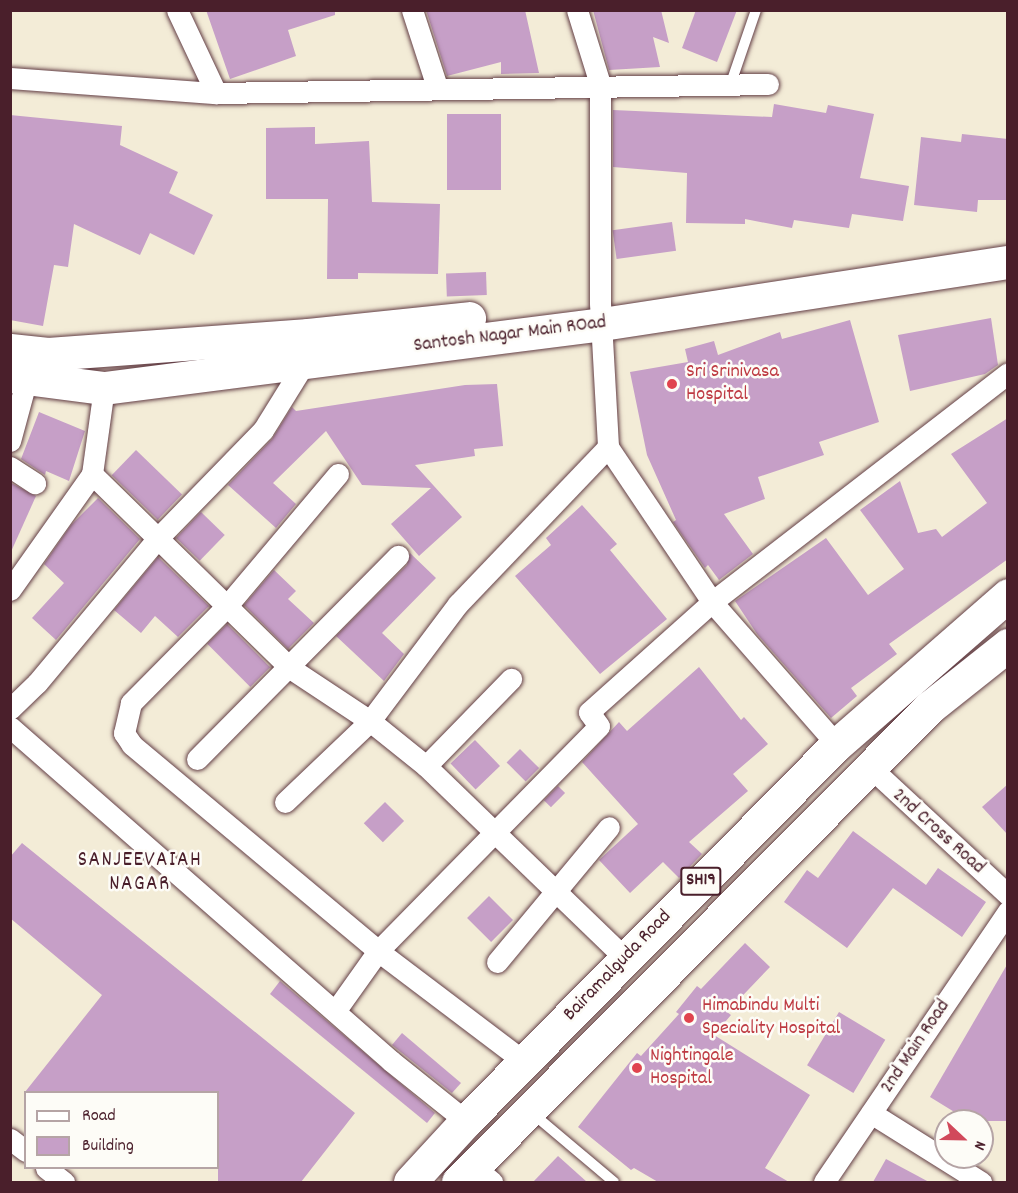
<!DOCTYPE html>
<style>
body{margin:0}
#map{position:relative;width:1018px;height:1193px;overflow:hidden;background:#f3ecd7;font-family:Dekko,sans-serif}
div>[style]{position:absolute}
[style*='--x']{left:calc(var(--x)*1px);top:calc(var(--y)*1px);width:calc(var(--w)*1px);rotate:calc(var(--a)*1deg)}
.building>*{inset:0;background:#c69fc7;transform-origin:0 0}
.roads{filter:drop-shadow(0 0 2px #633e45) drop-shadow(0 0 2px #633e45)}
.lane>*{height:10px;margin:-5px;padding:0 5px;transform-origin:5px;border-radius:5px;background:#fff}
.street>*{height:21px;margin:-10.5px;padding:0 10.5px;transform-origin:10.5px;border-radius:10.5px;background:#fff}
.primary>*{height:33px;margin:-16.5px;padding:0 16.5px;transform-origin:16.5px;border-radius:16.5px;background:#fff}
.dots>*{width:16px;height:16px;translate:-50% -50%;box-sizing:border-box;border:3px solid #fdfcf7;border-radius:50%}
span{translate:-50% -50%;white-space:nowrap;text-align:center;line-height:1.15;-webkit-text-stroke:5px #fdfcf7;paint-order:stroke}
.shield-label span{padding:2px 4px;background:#fdfcf7;border:2px solid;border-radius:4px;-webkit-text-stroke-width:0}
.shield-label{font-size:18px;color:#4a1f2b;font-weight:700}
.street-label{font-size:20px;color:#4a1f2b}
.health-label{font-size:20px;color:#be3a42}
.left{translate:0 -50%;text-align:left}
.neighbourhood-label{font-size:21px;color:#4a1f2b;letter-spacing:1.5px}
.frame{position:absolute;inset:0;border:12px solid #4a1f2b;pointer-events:none}
.legend{position:absolute;left:24px;top:1091px;width:195px;height:78px;box-sizing:border-box;background:#fdfcf7;border:2px solid #b5a4a5;margin:0;padding:8px 10px;list-style:none;font-size:18px;color:#4a1f2b}
.legend li{display:flex;align-items:center;gap:12px;height:30px}
.legend b{width:30px;border:2px solid #b5a4a5}
.north{position:absolute;left:934px;top:1109px;width:60px;height:60px;box-sizing:border-box;background:#fdfcf7;border:2px solid #b5a4a5;border-radius:50%;rotate:112deg;font-size:16px;font-weight:700;line-height:24px;text-align:center;color:#4a1f2b}
.north::after{content:'';display:block;margin:auto;width:21px;height:27px;background:#d1495b;clip-path:polygon(50% 0,100% 100%,50% 72%,0 100%)}
</style>
<div id="map">
<div class="building">
<i style="clip-path:polygon(206px 10px,335px 10px,335px 15px,288px 30px,296px 56px,230px 79px)"></i>
<i style="clip-path:polygon(426px 10px,525px 10px,539px 73px,501px 74px,501px 62px,447px 76px)"></i>
<i style="clip-path:polygon(593px 10px,661px 10px,669px 43px,653px 37px,660px 67px,609px 70px)"></i>
<i style="clip-path:polygon(696px 10px,737px 10px,717px 62px,682px 48px)"></i>
<i style="clip-path:polygon(774px 104px,826px 113px,828px 105px,874px 114px,860px 178px,909px 186px,903px 221px,852px 214px,849px 228px,794px 220px,792px 228px,745px 219px,745px 224px,686px 223px,687px 173px,613px 167px,613px 110px,772px 117px)"></i>
<i style="left:447px;top:114px;width:54px;height:76px"></i>
<i style="clip-path:polygon(10px 115px,122px 126px,120px 145px,178px 172px,169px 193px,213px 215px,194px 255px,150px 233px,140px 255px,74px 224px,68px 267px,54px 265px,43px 326px,10px 320px)"></i>
<i style="clip-path:polygon(315px 127px,315px 144px,369px 141px,372px 202px,440px 204px,438px 274px,358px 273px,358px 279px,327px 279px,328px 199px,266px 199px,266px 128px)"></i>
<i style="clip-path:polygon(962px 134px,1008px 139px,1008px 200px,978px 200px,977px 212px,914px 205px,921px 137px,961px 142px)"></i>
<i style="left:672px;top:222px;width:29px;height:60px;rotate:82deg"></i>
<i style="left:486px;top:272px;width:23px;height:40px;rotate:88deg"></i>
<i style="clip-path:polygon(991px 318px,998px 365px,985px 374px,910px 391px,898px 335px)"></i>
<i style="clip-path:polygon(850px 320px,879px 422px,819px 442px,824px 455px,758px 477px,765px 499px,724px 514px,753px 554px,719px 580px,708px 565px,705px 568px,673px 522px,676px 520px,647px 455px,630px 372px,688px 362px,685px 349px,714px 341px,718px 355px,780px 332px,782px 339px)"></i>
<i style="clip-path:polygon(497px 384px,503px 446px,474px 449px,475px 456px,415px 465px,462px 517px,419px 556px,391px 524px,431px 488px,362px 485px,326px 431px,273px 483px,296px 504px,276px 528px,228px 485px,272px 439px,292px 407px,296px 411px,465px 385px)"></i>
<i style="clip-path:polygon(39px 412px,85px 431px,69px 481px,46px 471px,45px 475px,21px 459px)"></i>
<i style="clip-path:polygon(1008px 418px,1008px 559px,889px 644px,897px 654px,851px 688px,857px 696px,831px 718px,757px 634px,735px 601px,826px 538px,868px 595px,904px 569px,860px 510px,900px 481px,918px 533px,936px 529px,942px 537px,987px 503px,951px 454px)"></i>
<i style="left:136px;top:450px;width:64px;height:35px;rotate:44deg"></i>
<i style="clip-path:polygon(11px 483px,36px 496px,10px 554px,10px 485px)"></i>
<i style="clip-path:polygon(98px 498px,140px 539px,56px 640px,32px 618px,64px 583px,44px 564px,71px 525px)"></i>
<i style="clip-path:polygon(582px 505px,617px 544px,610px 550px,667px 619px,600px 674px,515px 576px,551px 545px,546px 538px)"></i>
<i style="left:201px;top:512px;width:33px;height:36px;rotate:44deg"></i>
<i style="clip-path:polygon(410px 553px,436px 578px,382px 633px,404px 654px,384px 681px,336px 636px,407px 565px)"></i>
<i style="clip-path:polygon(158px 557px,209px 606px,178px 637px,155px 616px,141px 633px,114px 610px)"></i>
<i style="clip-path:polygon(274px 570px,296px 591px,288px 599px,314px 623px,288px 649px,244px 605px)"></i>
<i style="left:227px;top:624px;width:61px;height:28px;rotate:45deg"></i>
<i style="clip-path:polygon(699px 667px,741px 720px,744px 717px,768px 744px,733px 774px,748px 791px,689px 842px,702px 854px,679px 878px,663px 862px,630px 893px,599px 860px,638px 824px,582px 762px,619px 722px,627px 731px)"></i>
<i style="left:475px;top:740px;width:36px;height:34px;rotate:46deg"></i>
<i style="left:520px;top:749px;width:27px;height:19px;rotate:45deg"></i>
<i style="clip-path:polygon(1008px 784px,1008px 835px,982px 807px)"></i>
<i style="left:558px;top:786px;width:10px;height:20px;rotate:45deg"></i>
<i style="left:385px;top:802px;width:27px;height:30px;rotate:45deg"></i>
<i style="clip-path:polygon(853px 831px,926px 885px,938px 868px,986px 902px,962px 937px,893px 888px,847px 948px,784px 902px,807px 870px,818px 878px)"></i>
<i style="clip-path:polygon(22px 843px,355px 1113px,301px 1182px,218px 1182px,218px 1092px,25px 1092px,102px 995px,10px 918px,10px 857px)"></i>
<i style="left:489px;top:896px;width:34px;height:31px;rotate:45deg"></i>
<i style="clip-path:polygon(745px 943px,770px 967px,727px 1012px,731px 1015px,714px 1035px,810px 1095px,765px 1168px,789px 1182px,658px 1182px,634px 1168px,631px 1170px,578px 1127px,637px 1053px,641px 1056px,679px 1014px,676px 1012px,697px 986px,701px 989px)"></i>
<i style="clip-path:polygon(1008px 963px,1008px 1121px,969px 1121px,930px 1097px)"></i>
<i style="clip-path:polygon(280px 981px,435px 1113px,427px 1123px,270px 994px)"></i>
<i style="left:839px;top:1012px;width:54px;height:62px;rotate:31deg"></i>
<i style="clip-path:polygon(402px 1033px,461px 1083px,452px 1093px,392px 1045px)"></i>
<i style="clip-path:polygon(558px 1156px,587px 1182px,533px 1182px)"></i>
<i style="clip-path:polygon(886px 1159px,929px 1182px,873px 1182px)"></i>
</div>
<div class="roads">
<div class="lane">
<i style="--x:731;--y:83;--w:77;--a:-71.1"></i>
<i style="--x:532;--y:1113;--w:107;--a:40.1"></i>
</div>
<div class="street">
<i style="--x:177;--y:10;--w:92;--a:64.8"></i>
<i style="--x:412;--y:10;--w:81;--a:72"></i>
<i style="--x:577;--y:10;--w:77;--a:72.7"></i>
<i style="--x:600;--y:84;--w:219;--a:90"></i>
<i style="--x:600;--y:303;--w:144;--a:86.8"></i>
<i style="--x:608;--y:447;--w:187;--a:56.1"></i>
<i style="--x:712;--y:602;--w:190;--a:48.8"></i>
<i style="--x:10;--y:78;--w:207;--a:4.2"></i>
<i style="--x:216;--y:93;--w:552;--a:-0.93"></i>
<i style="--x:10;--y:441;--w:65;--a:-74.9"></i>
<i style="--x:10;--y:467;--w:30;--a:33"></i>
<i style="--x:92;--y:474;--w:277;--a:44.4"></i>
<i style="--x:290;--y:668;--w:96;--a:33.5"></i>
<i style="--x:370;--y:721;--w:72;--a:38.8"></i>
<i style="--x:426;--y:766;--w:277;--a:44"></i>
<i style="--x:338;--y:474;--w:175;--a:130.1"></i>
<i style="--x:225;--y:608;--w:134;--a:134.7"></i>
<i style="--x:131;--y:703;--w:31;--a:103"></i>
<i style="--x:124;--y:733;--w:14;--a:56"></i>
<i style="--x:132;--y:745;--w:321;--a:39.9"></i>
<i style="--x:378;--y:951;--w:184;--a:37.1"></i>
<i style="--x:10;--y:590;--w:142;--a:-54.7"></i>
<i style="--x:92;--y:474;--w:87;--a:-82.1"></i>
<i style="--x:10;--y:709;--w:37;--a:-44"></i>
<i style="--x:37;--y:683;--w:186;--a:-50.2"></i>
<i style="--x:156;--y:540;--w:153;--a:-45.8"></i>
<i style="--x:263;--y:430;--w:84;--a:-58.2"></i>
<i style="--x:10;--y:727;--w:507;--a:41.24"></i>
<i style="--x:391;--y:1061;--w:96;--a:38.7"></i>
<i style="--x:197;--y:759;--w:286;--a:-45.3"></i>
<i style="--x:426;--y:766;--w:122;--a:-45.7"></i>
<i style="--x:870;--y:767;--w:188;--a:42.8"></i>
<i style="--x:285;--y:802;--w:117;--a:-43.6"></i>
<i style="--x:370;--y:721;--w:146;--a:-53.1"></i>
<i style="--x:458;--y:604;--w:217;--a:-46.3"></i>
<i style="--x:497;--y:962;--w:175;--a:-50.3"></i>
<i style="--x:336;--y:1010;--w:72;--a:-54.6"></i>
<i style="--x:378;--y:951;--w:315;--a:-45.5"></i>
<i style="--x:599;--y:726;--w:17;--a:-126"></i>
<i style="--x:589;--y:712;--w:165;--a:-41.8"></i>
<i style="--x:712;--y:602;--w:374;--a:-37.7"></i>
<i style="--x:871;--y:1113;--w:130;--a:32.1"></i>
<i style="--x:10;--y:1139;--w:20;--a:37"></i>
<i style="--x:473;--y:1166;--w:25;--a:40"></i>
<i style="--x:46;--y:1168;--w:23;--a:38"></i>
<i style="--x:824;--y:1182;--w:328;--a:-55.8"></i>
</div>
<div class="primary">
<i style="--x:10;--y:350;--w:38;--a:6"></i>
<i style="--x:48;--y:354;--w:261;--a:-4.2"></i>
<i style="--x:308;--y:335;--w:162;--a:-6"></i>
<i style="--x:10;--y:376;--w:95;--a:7.3"></i>
<i style="--x:104;--y:388;--w:502;--a:-7.32"></i>
<i style="--x:602;--y:324;--w:411;--a:-8.7"></i>
<i style="--x:410;--y:1182;--w:83;--a:-47.4"></i>
<i style="--x:466;--y:1121;--w:525;--a:-45.46"></i>
<i style="--x:834;--y:747;--w:231;--a:-41.1"></i>
<i style="--x:458;--y:1182;--w:670;--a:-45.18"></i>
<i style="--x:930;--y:707;--w:100;--a:-38.5"></i>
</div>
</div>
<div class="dots">
<i style="left:672px;top:384px;background:#e0444e"></i>
<i style="left:689px;top:1018px;background:#e0444e"></i>
<i style="left:637px;top:1068px;background:#e0444e"></i>
</div>
<div class="shield-label">
<span style="left:701px;top:881px">SH19</span>
</div>
<div class="street-label">
<span style="left:510px;top:335px;rotate:-7deg">Santosh Nagar Main ROad</span>
<span style="left:938px;top:832px;rotate:42deg">2nd Cross Road</span>
<span style="left:618px;top:966px;rotate:-46deg">Bairamalguda Road</span>
<span style="left:916px;top:1047px;rotate:-56deg">2nd Main Road</span>
</div>
<div class="health-label">
<span class="left" style="left:686px;top:384px">Sri Srinivasa<br>Hospital</span>
<span class="left" style="left:702px;top:1018px">Himabindu Multi<br>Speciality Hospital</span>
<span class="left" style="left:650px;top:1068px">Nightingale<br>Hospital</span>
</div>
<div class="neighbourhood-label">
<span style="left:140px;top:873px">SANJEEVAIAH<br>NAGAR</span>
</div>
<div class="frame"></div>
<ul class="legend">
<li><b style="height:8px;background:#fff"></b>Road</li>
<li><b style="height:16px;background:#c69fc7"></b>Building</li>
</ul>
<div class="north">N</div>
</div>
